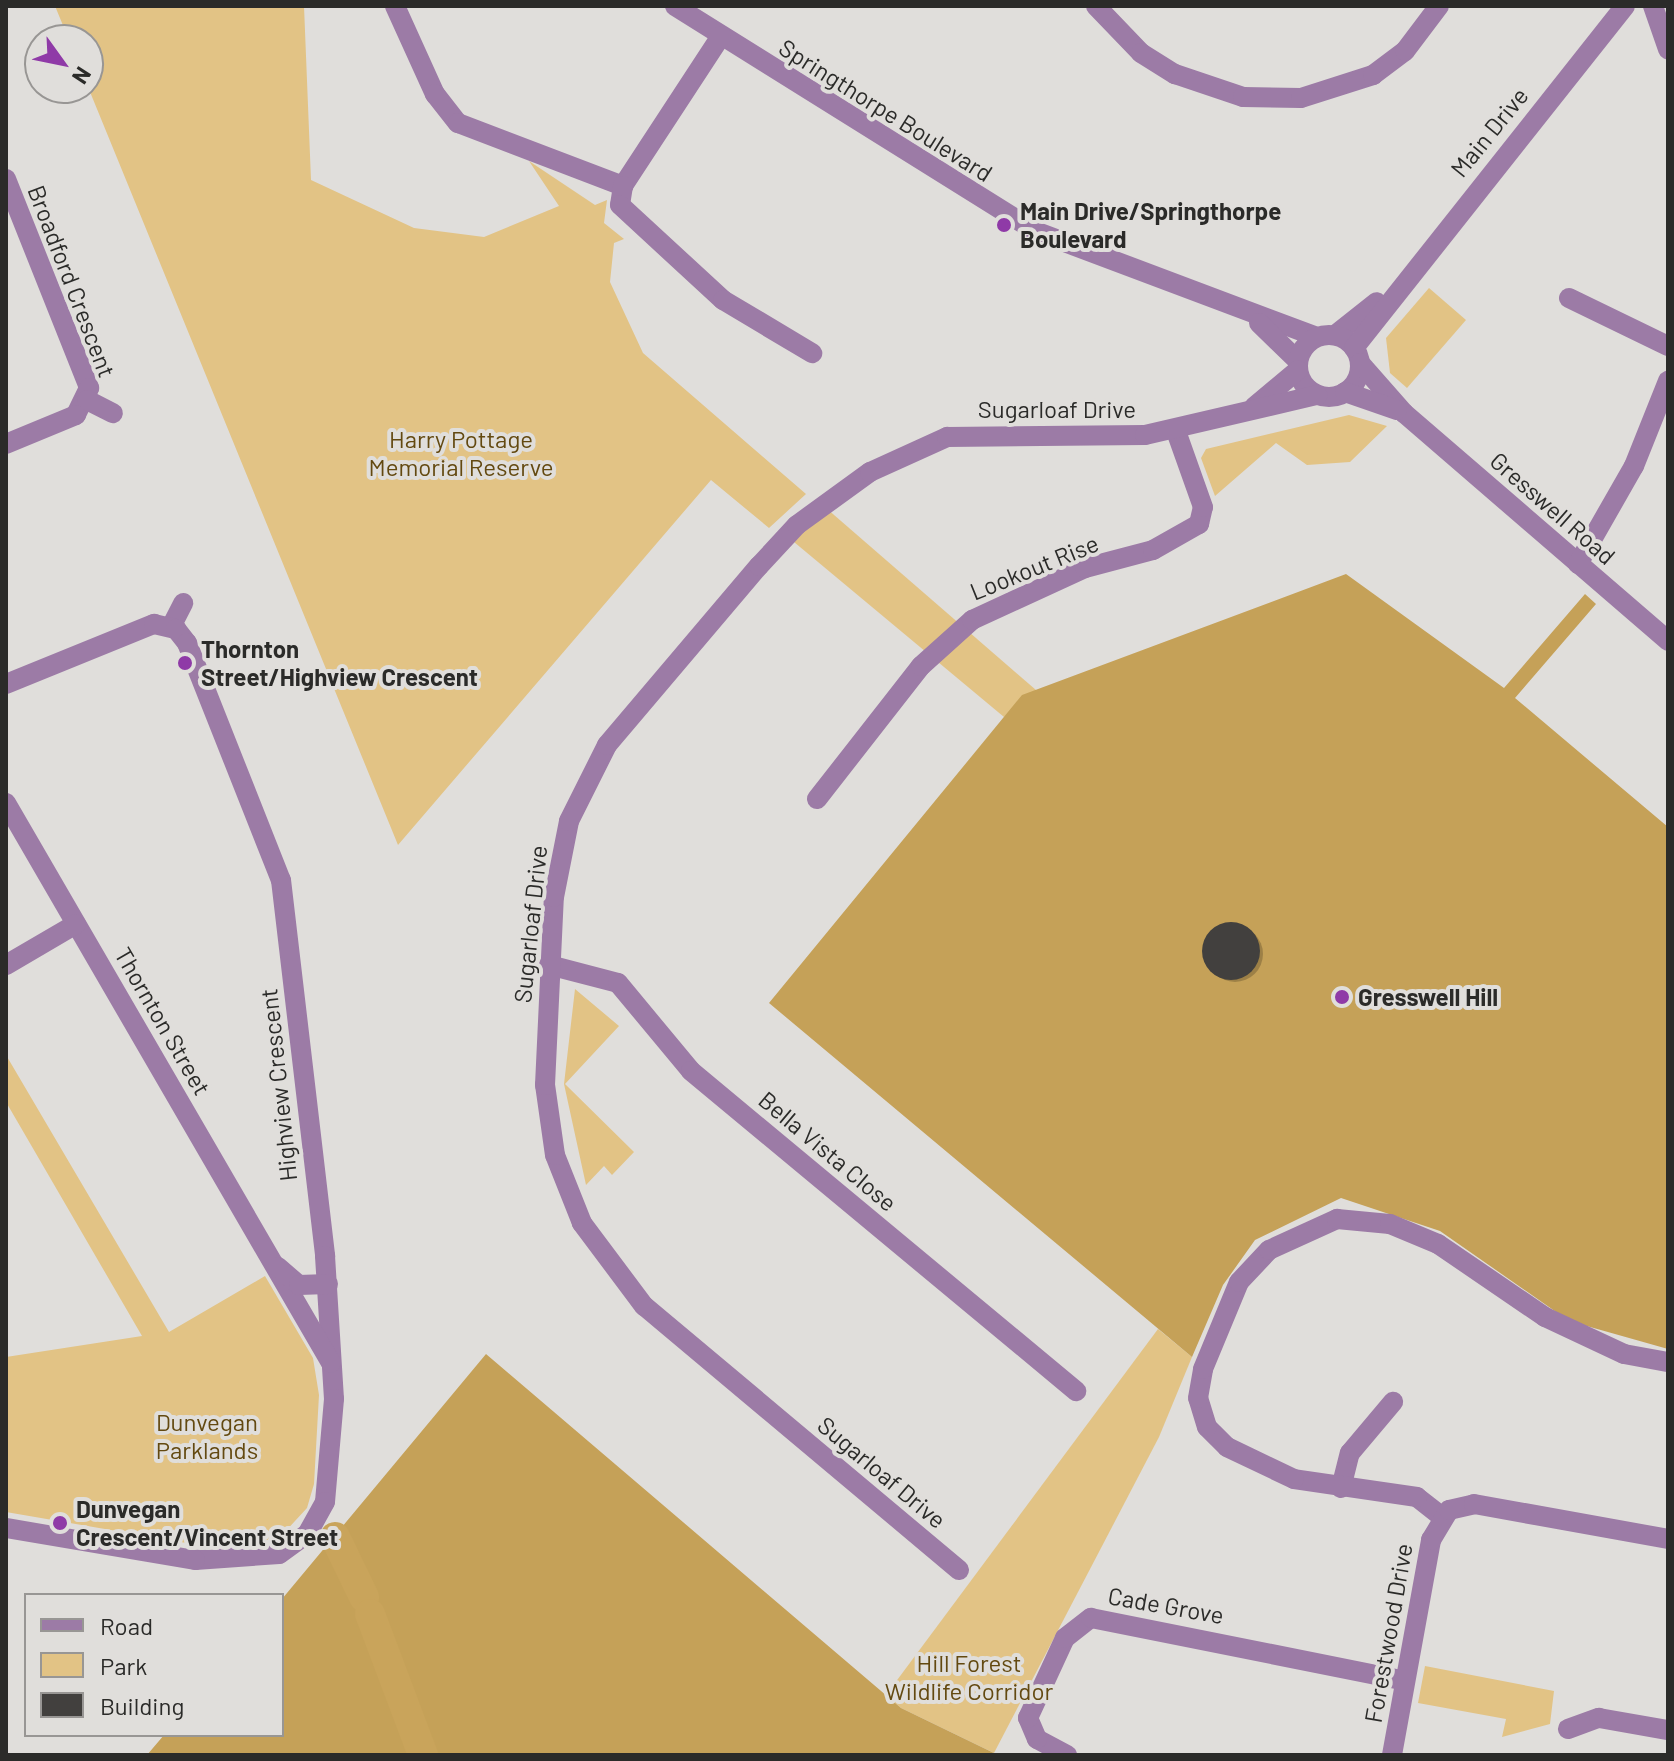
<!DOCTYPE html>
<style>
body{margin:0}
#map{position:relative;width:1674px;height:1761px;overflow:hidden;background:#e0dedb;font-family:Barlow,sans-serif}
div>[style]{position:absolute}
[style*='--x']{left:calc(var(--x)*1px);top:calc(var(--y)*1px);width:calc(var(--w)*1px);rotate:calc(var(--a)*1deg)}
.green>*{inset:0;background:#e2c385}
.forest>*{inset:0;background:#c5a158}
.shadow>*{inset:0;background:#0003}
.round{border-radius:50%}
.river>*{height:30px;margin:-15px;padding:0 15px;transform-origin:15px;border-radius:15px;background:#c9a45b}
.building>*{inset:0;background:#42403e}
.minor>*{height:20px;margin:-10px;padding:0 10px;transform-origin:10px;border-radius:10px;background:#9c7ba6}
.minor>.ring{margin:-10px;padding:0;box-sizing:content-box;background:none;border:20px solid #9c7ba6;border-radius:50%}
.dots>*{width:22px;height:22px;translate:-50% -50%;box-sizing:border-box;border:4px solid #e0dedb;border-radius:50%}
span{translate:-50% -50%;white-space:nowrap;text-align:center;line-height:1.15;-webkit-text-stroke:8px #e0dedb;paint-order:stroke}
.street-label{font-size:24px;color:#2b2b29}
.poi-label{font-size:24px;color:#2b2b29;font-weight:700}
.left{translate:0 -50%;text-align:left}
.park-label{font-size:24px;color:#634910}
.frame{position:absolute;inset:0;border:8px solid #2b2b29;pointer-events:none}
.legend{position:absolute;left:24px;top:1593px;width:260px;height:144px;box-sizing:border-box;background:#e0dedb;border:2px solid #989694;margin:0;padding:10px 14px;list-style:none;font-size:24px;color:#2b2b29}
.legend li{display:flex;align-items:center;gap:16px;height:40px}
.legend b{width:40px;border:2px solid #989694}
.north{position:absolute;left:24px;top:24px;width:80px;height:80px;box-sizing:border-box;background:#e0dedb;border:2px solid #989694;border-radius:50%;rotate:123deg;font-size:22px;font-weight:700;line-height:32px;text-align:center;color:#2b2b29}
.north::after{content:'';display:block;margin:auto;width:28px;height:36px;background:#8f3aa7;clip-path:polygon(50% 0,100% 100%,50% 72%,0 100%)}
</style>
<div id="map">
<div class="green">
<i style="clip-path:polygon(55px 6px,304px 6px,311px 180px,414px 228px,484px 237px,559px 206px,529px 161px,595px 205px,607px 200px,604px 223px,624px 239px,614px 243px,610px 282px,643px 353px,806px 494px,769px 528px,711px 480px,398px 845px,88px 87px,88px 40px,69px 40px)"></i>
<i style="clip-path:polygon(1429px 288px,1466px 320px,1407px 388px,1390px 373px,1386px 338px)"></i>
<i style="clip-path:polygon(1349px 415px,1387px 426px,1350px 462px,1307px 465px,1276px 443px,1215px 496px,1201px 458px,1206px 449px)"></i>
<i style="clip-path:polygon(826px 508px,1036px 690px,1004px 717px,794px 542px)"></i>
<i style="clip-path:polygon(575px 989px,619px 1026px,565px 1084px,634px 1152px,612px 1175px,604px 1166px,586px 1185px,564px 1084px)"></i>
<i style="clip-path:polygon(6px 1055px,169px 1332px,265px 1276px,313px 1358px,319px 1395px,314px 1484px,307px 1508px,283px 1534px,251px 1546px,198px 1545px,6px 1512px,6px 1357px,142px 1336px,6px 1102px)"></i>
<i style="clip-path:polygon(1158px 1329px,1192px 1357px,1159px 1437px,994px 1753px,901px 1708px,886px 1695px)"></i>
<i style="clip-path:polygon(1425px 1666px,1554px 1691px,1550px 1724px,1502px 1737px,1506px 1719px,1418px 1703px)"></i>
</div>
<div class="forest">
<i style="clip-path:polygon(1346px 574px,1504px 688px,1585px 594px,1596px 604px,1515px 698px,1668px 827px,1668px 1349px,1569px 1321px,1440px 1231px,1341px 1198px,1255px 1240px,1223px 1285px,1192px 1357px,769px 1003px,1022px 695px)"></i>
<i style="clip-path:polygon(486px 1354px,901px 1708px,998px 1755px,147px 1755px,164px 1735px,282px 1735px,282px 1599px)"></i>
</div>
<div class="shadow">
<i class="round" style="left:1207px;top:926px;width:56px;height:56px"></i>
</div>
<div class="river">
<i style="--x:335;--y:1537;--w:67;--a:64.2"></i>
<i style="--x:370;--y:1614;--w:151;--a:69.4"></i>
</div>
<div class="building">
<i class="round" style="left:1202px;top:922px;width:58px;height:58px"></i>
</div>
<div class="minor">
<i style="--x:395;--y:6;--w:97;--a:65.6"></i>
<i style="--x:435;--y:94;--w:37;--a:52"></i>
<i style="--x:458;--y:123;--w:177;--a:20.9"></i>
<i style="--x:675;--y:6;--w:425;--a:32"></i>
<i style="--x:1035;--y:231;--w:301;--a:20.6"></i>
<i style="--x:1096;--y:6;--w:65;--a:46.2"></i>
<i style="--x:1141;--y:53;--w:40;--a:32"></i>
<i style="--x:1175;--y:74;--w:72;--a:18.7"></i>
<i style="--x:1243;--y:97;--w:58;--a:1"></i>
<i style="--x:1301;--y:98;--w:76;--a:-17.7"></i>
<i style="--x:1373;--y:75;--w:40;--a:-37"></i>
<i style="--x:1405;--y:51;--w:56;--a:-52.9"></i>
<i style="--x:1653;--y:6;--w:46;--a:70.8"></i>
<i style="--x:721;--y:36;--w:179;--a:123.2"></i>
<i style="--x:623;--y:186;--w:19;--a:99"></i>
<i style="--x:620;--y:205;--w:140;--a:42.7"></i>
<i style="--x:723;--y:300;--w:104;--a:30.8"></i>
<i style="--x:6;--y:179;--w:225;--a:68.3"></i>
<i style="--x:89;--y:388;--w:30;--a:116"></i>
<i style="--x:76;--y:415;--w:76;--a:157.5"></i>
<i style="--x:1569;--y:298;--w:110;--a:25.9"></i>
<i style="--x:1259;--y:323;--w:54;--a:44.3"></i>
<i style="--x:1335;--y:335;--w:53;--a:-38.2"></i>
<i class="ring" style="left:1298px;top:335px;width:42px;height:42px"></i>
<i style="--x:1354;--y:348;--w:436;--a:-51.6"></i>
<i style="--x:1360;--y:363;--w:67;--a:48.7"></i>
<i style="--x:1404;--y:413;--w:349;--a:40.8"></i>
<i style="--x:1345;--y:392;--w:55;--a:19.1"></i>
<i style="--x:87;--y:400;--w:29;--a:27"></i>
<i style="--x:1254;--y:407;--w:57;--a:-40.1"></i>
<i style="--x:1578;--y:564;--w:113;--a:-60.3"></i>
<i style="--x:1634;--y:466;--w:92;--a:-68.2"></i>
<i style="--x:171;--y:627;--w:27;--a:-63"></i>
<i style="--x:6;--y:684;--w:160;--a:-22.1"></i>
<i style="--x:154;--y:624;--w:23;--a:13"></i>
<i style="--x:176;--y:629;--w:18;--a:52"></i>
<i style="--x:187;--y:643;--w:255;--a:68.4"></i>
<i style="--x:281;--y:880;--w:379;--a:83.3"></i>
<i style="--x:325;--y:1256;--w:143;--a:86.4"></i>
<i style="--x:334;--y:1399;--w:103;--a:95"></i>
<i style="--x:325;--y:1502;--w:37;--a:119"></i>
<i style="--x:307;--y:1534;--w:34;--a:144"></i>
<i style="--x:279;--y:1554;--w:84;--a:175.9"></i>
<i style="--x:195;--y:1560;--w:192;--a:-170.4"></i>
<i style="--x:817;--y:799;--w:169;--a:-52"></i>
<i style="--x:921;--y:666;--w:69;--a:-42"></i>
<i style="--x:972;--y:620;--w:124;--a:-24.7"></i>
<i style="--x:1085;--y:568;--w:70;--a:-14.8"></i>
<i style="--x:1153;--y:550;--w:53;--a:-29.5"></i>
<i style="--x:1199;--y:524;--w:17;--a:-77"></i>
<i style="--x:1203;--y:507;--w:81;--a:-109.6"></i>
<i style="--x:6;--y:803;--w:647;--a:59.87"></i>
<i style="--x:6;--y:965;--w:81;--a:-30.4"></i>
<i style="--x:549;--y:965;--w:71;--a:14.6"></i>
<i style="--x:618;--y:983;--w:114;--a:50.3"></i>
<i style="--x:691;--y:1071;--w:501;--a:39.73"></i>
<i style="--x:278;--y:1267;--w:28;--a:41"></i>
<i style="--x:299;--y:1285;--w:29;--a:-2"></i>
<i style="--x:1341;--y:1488;--w:36;--a:-76"></i>
<i style="--x:1350;--y:1453;--w:67;--a:-49.9"></i>
<i style="--x:1441;--y:1516;--w:31;--a:-142"></i>
<i style="--x:1417;--y:1497;--w:124;--a:-171.7"></i>
<i style="--x:1294;--y:1479;--w:74;--a:-154.5"></i>
<i style="--x:1227;--y:1447;--w:28;--a:-135"></i>
<i style="--x:1207;--y:1427;--w:30;--a:-107"></i>
<i style="--x:1198;--y:1398;--w:29;--a:-80"></i>
<i style="--x:1203;--y:1369;--w:94;--a:-67.5"></i>
<i style="--x:1239;--y:1282;--w:44;--a:-46.8"></i>
<i style="--x:1269;--y:1250;--w:75;--a:-24.5"></i>
<i style="--x:1337;--y:1219;--w:53;--a:5.4"></i>
<i style="--x:1390;--y:1224;--w:52;--a:22.6"></i>
<i style="--x:1438;--y:1244;--w:130;--a:34.3"></i>
<i style="--x:1545;--y:1317;--w:87;--a:25.1"></i>
<i style="--x:1624;--y:1354;--w:45;--a:10.3"></i>
<i style="--x:959;--y:1570;--w:411;--a:-140"></i>
<i style="--x:644;--y:1306;--w:104;--a:-126.8"></i>
<i style="--x:582;--y:1223;--w:73;--a:-111.7"></i>
<i style="--x:555;--y:1155;--w:71;--a:-98.1"></i>
<i style="--x:545;--y:1085;--w:188;--a:-87.3"></i>
<i style="--x:554;--y:897;--w:77;--a:-78.8"></i>
<i style="--x:569;--y:821;--w:85;--a:-63.4"></i>
<i style="--x:607;--y:745;--w:235;--a:-49.7"></i>
<i style="--x:759;--y:566;--w:56;--a:-47.2"></i>
<i style="--x:797;--y:525;--w:90;--a:-36"></i>
<i style="--x:870;--y:472;--w:85;--a:-24.4"></i>
<i style="--x:947;--y:437;--w:198;--a:-0.6"></i>
<i style="--x:1145;--y:435;--w:177;--a:-13.1"></i>
<i style="--x:1568;--y:1729;--w:33;--a:-20"></i>
<i style="--x:1599;--y:1718;--w:70;--a:9.9"></i>
<i style="--x:1067;--y:1755;--w:34;--a:-152"></i>
<i style="--x:1037;--y:1739;--w:23;--a:-113"></i>
<i style="--x:1028;--y:1718;--w:88;--a:-65.2"></i>
<i style="--x:1065;--y:1638;--w:33;--a:-38"></i>
<i style="--x:1091;--y:1618;--w:320;--a:11.3"></i>
<i style="--x:1392;--y:1755;--w:219;--a:-79.7"></i>
<i style="--x:1431;--y:1540;--w:35;--a:-59"></i>
<i style="--x:1449;--y:1510;--w:26;--a:-13"></i>
<i style="--x:1474;--y:1504;--w:197;--a:10.2"></i>
</div>
<div class="dots">
<i style="left:1004px;top:225px;background:#8f3aa7"></i>
<i style="left:185px;top:663px;background:#8f3aa7"></i>
<i style="left:1342px;top:997px;background:#8f3aa7"></i>
<i style="left:60px;top:1523px;background:#8f3aa7"></i>
</div>
<div class="street-label">
<span style="left:886px;top:110px;rotate:32deg">Springthorpe Boulevard</span>
<span style="left:1489px;top:132px;rotate:-51deg">Main Drive</span>
<span style="left:72px;top:281px;rotate:69deg">Broadford Crescent</span>
<span style="left:1057px;top:409px">Sugarloaf Drive</span>
<span style="left:1553px;top:508px;rotate:41deg">Gresswell Road</span>
<span style="left:1034px;top:567px;rotate:-22deg">Lookout Rise</span>
<span style="left:530px;top:924px;rotate:-84deg">Sugarloaf Drive</span>
<span style="left:163px;top:1021px;rotate:60deg">Thornton Street</span>
<span style="left:278px;top:1085px;rotate:-96deg">Highview Crescent</span>
<span style="left:828px;top:1151px;rotate:40deg">Bella Vista Close</span>
<span style="left:882px;top:1472px;rotate:40deg">Sugarloaf Drive</span>
<span style="left:1166px;top:1605px;rotate:10deg">Cade Grove</span>
<span style="left:1388px;top:1633px;rotate:-80deg">Forestwood Drive</span>
</div>
<div class="poi-label">
<span class="left" style="left:1020px;top:225px">Main Drive/Springthorpe<br>Boulevard</span>
<span class="left" style="left:201px;top:663px">Thornton<br>Street/Highview Crescent</span>
<span class="left" style="left:1358px;top:997px">Gresswell Hill</span>
<span class="left" style="left:76px;top:1523px">Dunvegan<br>Crescent/Vincent Street</span>
</div>
<div class="park-label">
<span style="left:461px;top:453px">Harry Pottage<br>Memorial Reserve</span>
<span style="left:207px;top:1436px">Dunvegan<br>Parklands</span>
<span style="left:969px;top:1677px">Hill Forest<br>Wildlife Corridor</span>
</div>
<div class="frame"></div>
<ul class="legend">
<li><b style="height:10px;background:#9c7ba6"></b>Road</li>
<li><b style="height:22px;background:#e2c385"></b>Park</li>
<li><b style="height:22px;background:#42403e"></b>Building</li>
</ul>
<div class="north">N</div>
</div>
